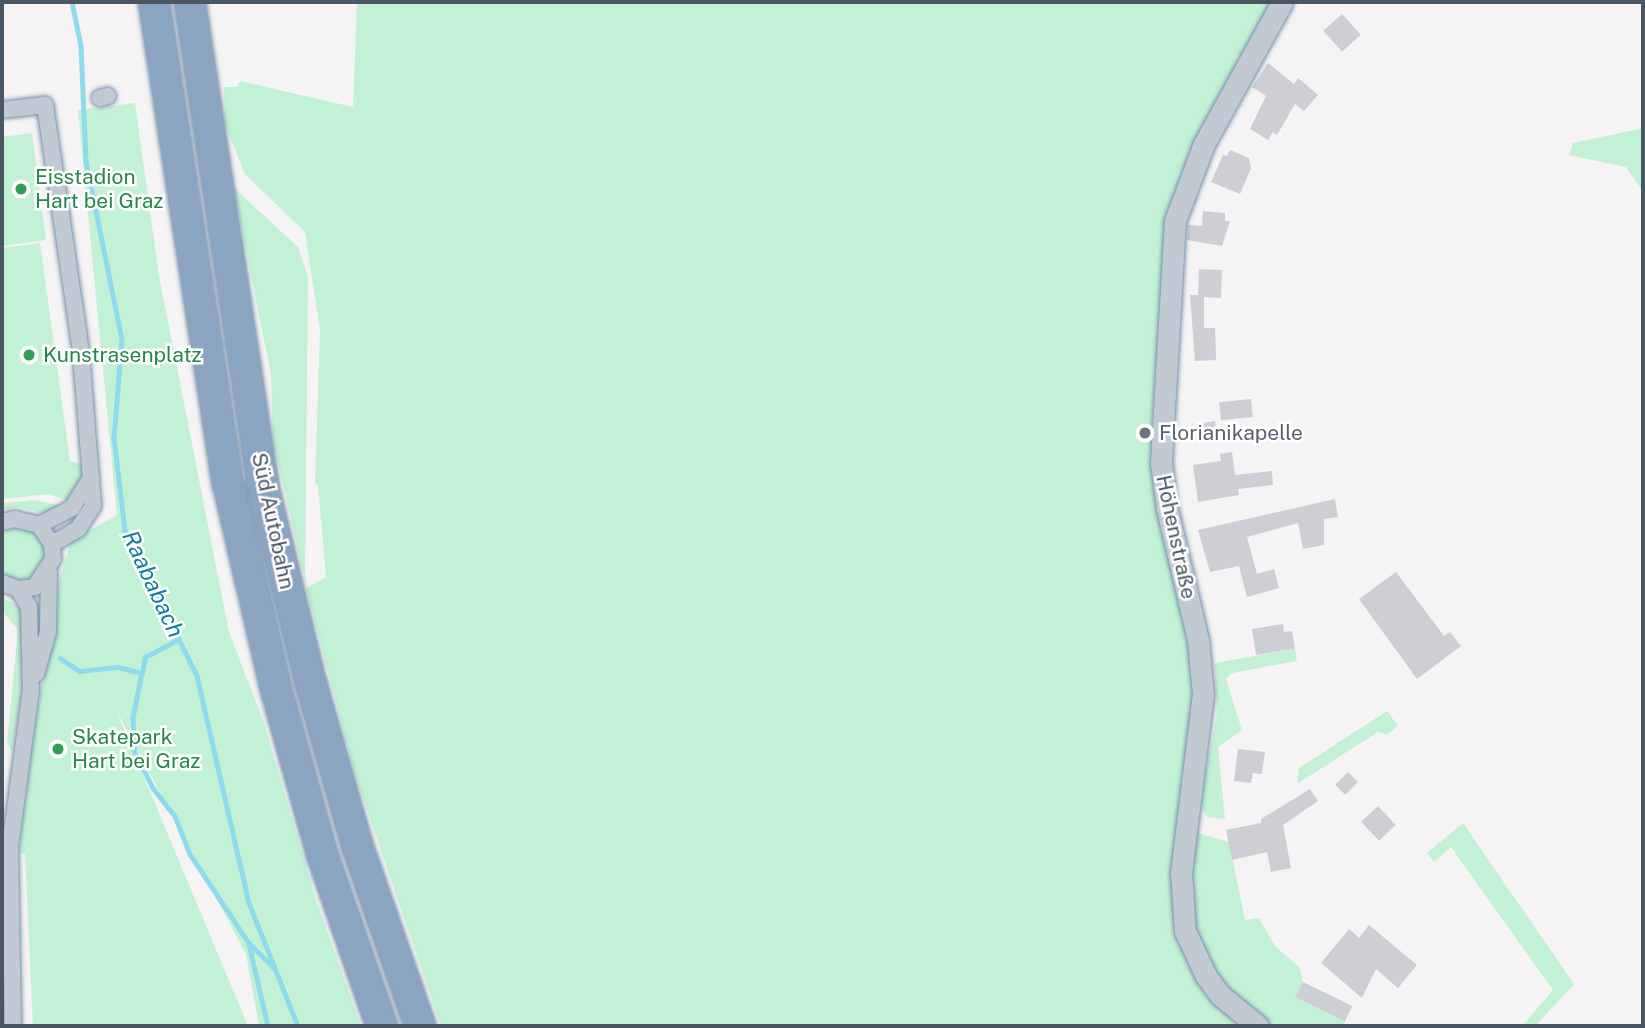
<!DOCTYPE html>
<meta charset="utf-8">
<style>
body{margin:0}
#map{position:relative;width:1645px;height:1028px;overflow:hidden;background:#f5f3f3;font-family:"Public Sans",sans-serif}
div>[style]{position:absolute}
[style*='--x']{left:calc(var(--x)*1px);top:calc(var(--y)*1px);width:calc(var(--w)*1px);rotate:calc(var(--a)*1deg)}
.green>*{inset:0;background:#c3f1d5}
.stream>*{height:4.5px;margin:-2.25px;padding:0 2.25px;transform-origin:2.25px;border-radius:2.25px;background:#90daee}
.building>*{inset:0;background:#cdcfd5;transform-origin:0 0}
.roads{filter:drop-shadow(0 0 2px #7690ad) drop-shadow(0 0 2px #7690ad)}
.minor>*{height:16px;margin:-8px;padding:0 8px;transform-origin:8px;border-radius:8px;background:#c1cad2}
.tertiary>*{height:21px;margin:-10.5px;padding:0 10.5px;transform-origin:10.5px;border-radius:10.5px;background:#c1cad2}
.motorway>*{height:30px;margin:-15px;padding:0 15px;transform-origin:15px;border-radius:15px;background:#8ba5c1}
.dots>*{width:19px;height:19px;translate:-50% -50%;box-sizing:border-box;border:4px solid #fff;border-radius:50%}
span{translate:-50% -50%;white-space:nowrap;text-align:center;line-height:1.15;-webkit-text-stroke:5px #fff;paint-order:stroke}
.leisure-label{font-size:21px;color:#27864d}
.left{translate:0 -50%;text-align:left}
.worship-label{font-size:21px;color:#5b616d}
.street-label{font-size:21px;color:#4a5661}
.water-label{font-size:23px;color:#0c7c9b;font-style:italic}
.frame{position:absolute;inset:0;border:4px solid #4a5661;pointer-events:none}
</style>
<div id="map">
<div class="green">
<i style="clip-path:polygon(357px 2px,1272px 2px,1194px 155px,1159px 331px,1152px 420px,1200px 665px,1174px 887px,1221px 1008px,1243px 1026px,441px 1026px,355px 774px,306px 588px,326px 577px,318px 485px,315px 484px,320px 330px,305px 232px,245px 174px,225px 125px,224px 87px,237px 87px,240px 81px,353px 107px)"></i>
<i style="clip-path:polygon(135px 103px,159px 276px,229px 632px,264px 723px,316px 900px,361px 1026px,259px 1026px,246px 954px,115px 708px,248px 1026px,33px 1026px,25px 854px,19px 853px,31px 752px,59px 582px,71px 541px,117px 515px,78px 110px)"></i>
<i style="clip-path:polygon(1643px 123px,1643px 191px,1626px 167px,1569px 155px,1573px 143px,1639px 129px)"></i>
<i style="clip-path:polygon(32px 133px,46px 240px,2px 246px,2px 137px)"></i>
<i style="clip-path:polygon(234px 188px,298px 247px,308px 278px,305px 580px,273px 440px,271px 375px)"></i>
<i style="clip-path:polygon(40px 243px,70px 461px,81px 464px,83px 477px,73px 503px,49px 494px,2px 499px,2px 248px)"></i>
<i style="clip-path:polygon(36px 500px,68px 508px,47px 514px,18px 507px,2px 510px,2px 503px)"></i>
<i style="clip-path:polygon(18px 527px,36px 532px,48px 555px,42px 573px,26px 583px,2px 577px,2px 533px)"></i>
<i style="clip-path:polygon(2px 597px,22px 609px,27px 661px,12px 752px,7px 743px,18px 630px,2px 611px)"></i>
<i style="clip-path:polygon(1295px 649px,1297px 661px,1232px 673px,1226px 679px,1242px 730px,1218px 747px,1225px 819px,1207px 817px,1200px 804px,1217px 714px,1215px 663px)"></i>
<i style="clip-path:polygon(1387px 711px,1398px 726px,1387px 735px,1378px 732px,1297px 784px,1299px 768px)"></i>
<i style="clip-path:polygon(1463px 823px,1574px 984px,1535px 1026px,1522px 1026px,1553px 990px,1451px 847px,1434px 862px,1427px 853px)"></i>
<i style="clip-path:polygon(1194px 832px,1229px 842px,1245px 920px,1259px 918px,1275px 946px,1300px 968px,1303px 982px,1296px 997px,1345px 1022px,1343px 1026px,1265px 1026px,1241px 1010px,1202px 957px,1189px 905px)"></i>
</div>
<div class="stream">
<i style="--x:72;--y:2;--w:45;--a:78.4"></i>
<i style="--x:81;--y:46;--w:115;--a:87.5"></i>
<i style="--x:86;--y:161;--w:182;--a:78.6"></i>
<i style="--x:122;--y:339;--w:99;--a:94.6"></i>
<i style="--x:114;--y:438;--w:93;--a:83.2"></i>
<i style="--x:125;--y:530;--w:163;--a:63.7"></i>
<i style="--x:197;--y:676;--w:233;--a:77.1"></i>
<i style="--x:249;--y:903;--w:132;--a:68.3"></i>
<i style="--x:60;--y:658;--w:23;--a:34"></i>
<i style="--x:79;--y:671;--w:39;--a:-6"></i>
<i style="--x:118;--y:667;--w:25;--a:14"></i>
<i style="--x:142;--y:673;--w:16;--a:-79"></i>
<i style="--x:145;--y:657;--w:36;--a:-28"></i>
<i style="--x:142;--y:673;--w:46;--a:101.3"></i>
<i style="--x:133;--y:718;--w:34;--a:87"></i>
<i style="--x:135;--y:752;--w:40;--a:63.4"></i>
<i style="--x:153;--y:788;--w:36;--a:52"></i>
<i style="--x:175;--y:816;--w:41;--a:68.5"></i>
<i style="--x:190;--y:854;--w:107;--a:56.5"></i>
<i style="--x:249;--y:943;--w:35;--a:45"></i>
<i style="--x:249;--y:944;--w:84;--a:77"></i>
</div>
<div class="building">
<i style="left:1342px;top:14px;width:28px;height:25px;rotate:48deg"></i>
<i style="clip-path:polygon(1268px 63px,1294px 84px,1298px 78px,1318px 95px,1304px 111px,1295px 104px,1277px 135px,1273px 132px,1268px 140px,1250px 129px,1266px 96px,1252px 87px)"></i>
<i style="clip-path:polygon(1230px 150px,1249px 158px,1251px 168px,1240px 194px,1211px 182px,1223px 155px,1227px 156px)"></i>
<i style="clip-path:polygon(1203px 211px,1225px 213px,1225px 221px,1230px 221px,1222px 246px,1187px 240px,1188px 225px,1202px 226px)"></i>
<i style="clip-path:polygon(1199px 269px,1222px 270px,1221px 298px,1204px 297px,1204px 328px,1215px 328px,1216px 360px,1195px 361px,1190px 295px,1198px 295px)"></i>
<i style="left:1251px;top:399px;width:18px;height:32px;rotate:84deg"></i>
<i style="left:1215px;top:421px;width:13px;height:15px;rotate:81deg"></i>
<i style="clip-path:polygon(1232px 452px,1235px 475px,1272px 471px,1273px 485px,1238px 489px,1239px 495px,1198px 502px,1193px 465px,1221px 461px,1220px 454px)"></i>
<i style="clip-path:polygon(1335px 499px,1338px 517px,1324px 519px,1324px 545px,1303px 549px,1298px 523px,1247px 537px,1257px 574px,1274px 569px,1279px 588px,1247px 597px,1239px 566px,1210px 572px,1198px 530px)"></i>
<i style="clip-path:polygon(1396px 572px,1444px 636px,1450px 632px,1461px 646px,1417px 679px,1359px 599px)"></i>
<i style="clip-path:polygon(1283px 624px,1284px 632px,1292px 631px,1295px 649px,1256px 655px,1252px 629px)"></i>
<i style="clip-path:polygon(1238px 749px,1265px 752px,1262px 774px,1253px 773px,1251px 783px,1234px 781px)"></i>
<i style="left:1348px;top:772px;width:14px;height:18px;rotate:45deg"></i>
<i style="clip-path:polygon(1310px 789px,1318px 801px,1283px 825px,1291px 868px,1271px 872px,1267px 852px,1232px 860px,1226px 830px,1261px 823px,1261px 819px)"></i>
<i style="left:1378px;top:806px;width:26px;height:23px;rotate:47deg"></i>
<i style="clip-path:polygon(1369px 925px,1417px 965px,1398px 988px,1376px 969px,1362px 998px,1321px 963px,1349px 929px,1359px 938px)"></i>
<i style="left:1303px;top:982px;width:55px;height:17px;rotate:26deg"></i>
</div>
<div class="roads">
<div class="minor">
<i style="--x:100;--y:98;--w:8;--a:-14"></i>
<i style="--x:2;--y:110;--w:43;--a:-6.6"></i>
<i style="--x:45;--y:105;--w:251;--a:81.7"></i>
<i style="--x:81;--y:353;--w:153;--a:85.5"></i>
<i style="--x:93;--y:506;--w:27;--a:123"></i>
<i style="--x:78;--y:529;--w:30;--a:150"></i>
<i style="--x:2;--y:522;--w:13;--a:-13"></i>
<i style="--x:15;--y:519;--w:25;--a:14"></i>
<i style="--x:39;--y:525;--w:23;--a:56"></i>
<i style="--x:52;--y:544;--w:15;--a:86"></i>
<i style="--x:53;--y:559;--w:33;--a:123"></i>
<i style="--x:35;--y:587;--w:17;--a:173"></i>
<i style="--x:18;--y:589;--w:17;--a:-159"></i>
<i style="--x:39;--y:525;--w:37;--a:-27"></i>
<i style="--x:72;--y:508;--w:36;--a:-58"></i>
<i style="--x:36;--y:674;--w:44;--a:-74.1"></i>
<i style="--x:48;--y:632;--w:61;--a:-89.1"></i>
<i style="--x:13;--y:1026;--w:179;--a:-91"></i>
<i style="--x:10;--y:847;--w:158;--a:-82.4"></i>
<i style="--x:31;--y:690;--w:83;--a:-91.4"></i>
<i style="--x:29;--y:607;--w:21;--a:-121"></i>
</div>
<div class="tertiary">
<i style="--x:1258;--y:1026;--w:49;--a:-140.8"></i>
<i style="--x:1220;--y:995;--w:24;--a:-126"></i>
<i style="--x:1206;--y:976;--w:50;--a:-115"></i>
<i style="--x:1185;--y:931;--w:58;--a:-93.9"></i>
<i style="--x:1181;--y:873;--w:180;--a:-83"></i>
<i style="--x:1203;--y:694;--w:54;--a:-95.3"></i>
<i style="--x:1198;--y:640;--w:135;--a:-103.3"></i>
<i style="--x:1167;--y:509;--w:47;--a:-97.3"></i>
<i style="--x:1161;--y:462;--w:241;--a:-86.7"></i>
<i style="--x:1175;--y:221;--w:82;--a:-69.4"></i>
<i style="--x:1204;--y:144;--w:162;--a:-61.2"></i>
</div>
<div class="motorway">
<i style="--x:154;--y:2;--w:487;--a:81.3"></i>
<i style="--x:228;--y:483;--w:212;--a:76.9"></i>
<i style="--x:276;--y:689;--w:174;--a:74.4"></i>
<i style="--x:323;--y:857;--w:179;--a:70.8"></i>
<i style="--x:190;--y:2;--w:489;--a:81.4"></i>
<i style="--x:263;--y:486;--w:200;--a:76.4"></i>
<i style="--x:310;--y:680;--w:175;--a:74.1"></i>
<i style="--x:358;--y:848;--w:188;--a:70.8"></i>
</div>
</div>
<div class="dots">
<i style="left:21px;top:189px;background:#2e9e5b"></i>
<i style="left:29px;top:355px;background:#2e9e5b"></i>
<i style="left:1145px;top:433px;background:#6b7280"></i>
<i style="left:58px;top:749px;background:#2e9e5b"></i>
</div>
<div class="leisure-label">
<span class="left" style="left:35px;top:189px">Eisstadion<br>Hart bei Graz</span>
<span class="left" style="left:43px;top:355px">Kunstrasenplatz</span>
<span class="left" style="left:72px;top:749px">Skatepark<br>Hart bei Graz</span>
</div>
<div class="worship-label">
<span class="left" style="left:1159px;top:433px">Florianikapelle</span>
</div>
<div class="street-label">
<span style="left:273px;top:521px;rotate:78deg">Süd Autobahn</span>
<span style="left:1176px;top:537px;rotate:78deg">Höhenstraße</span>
</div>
<div class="water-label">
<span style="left:153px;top:584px;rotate:65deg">Raababach</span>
</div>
<div class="frame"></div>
</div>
